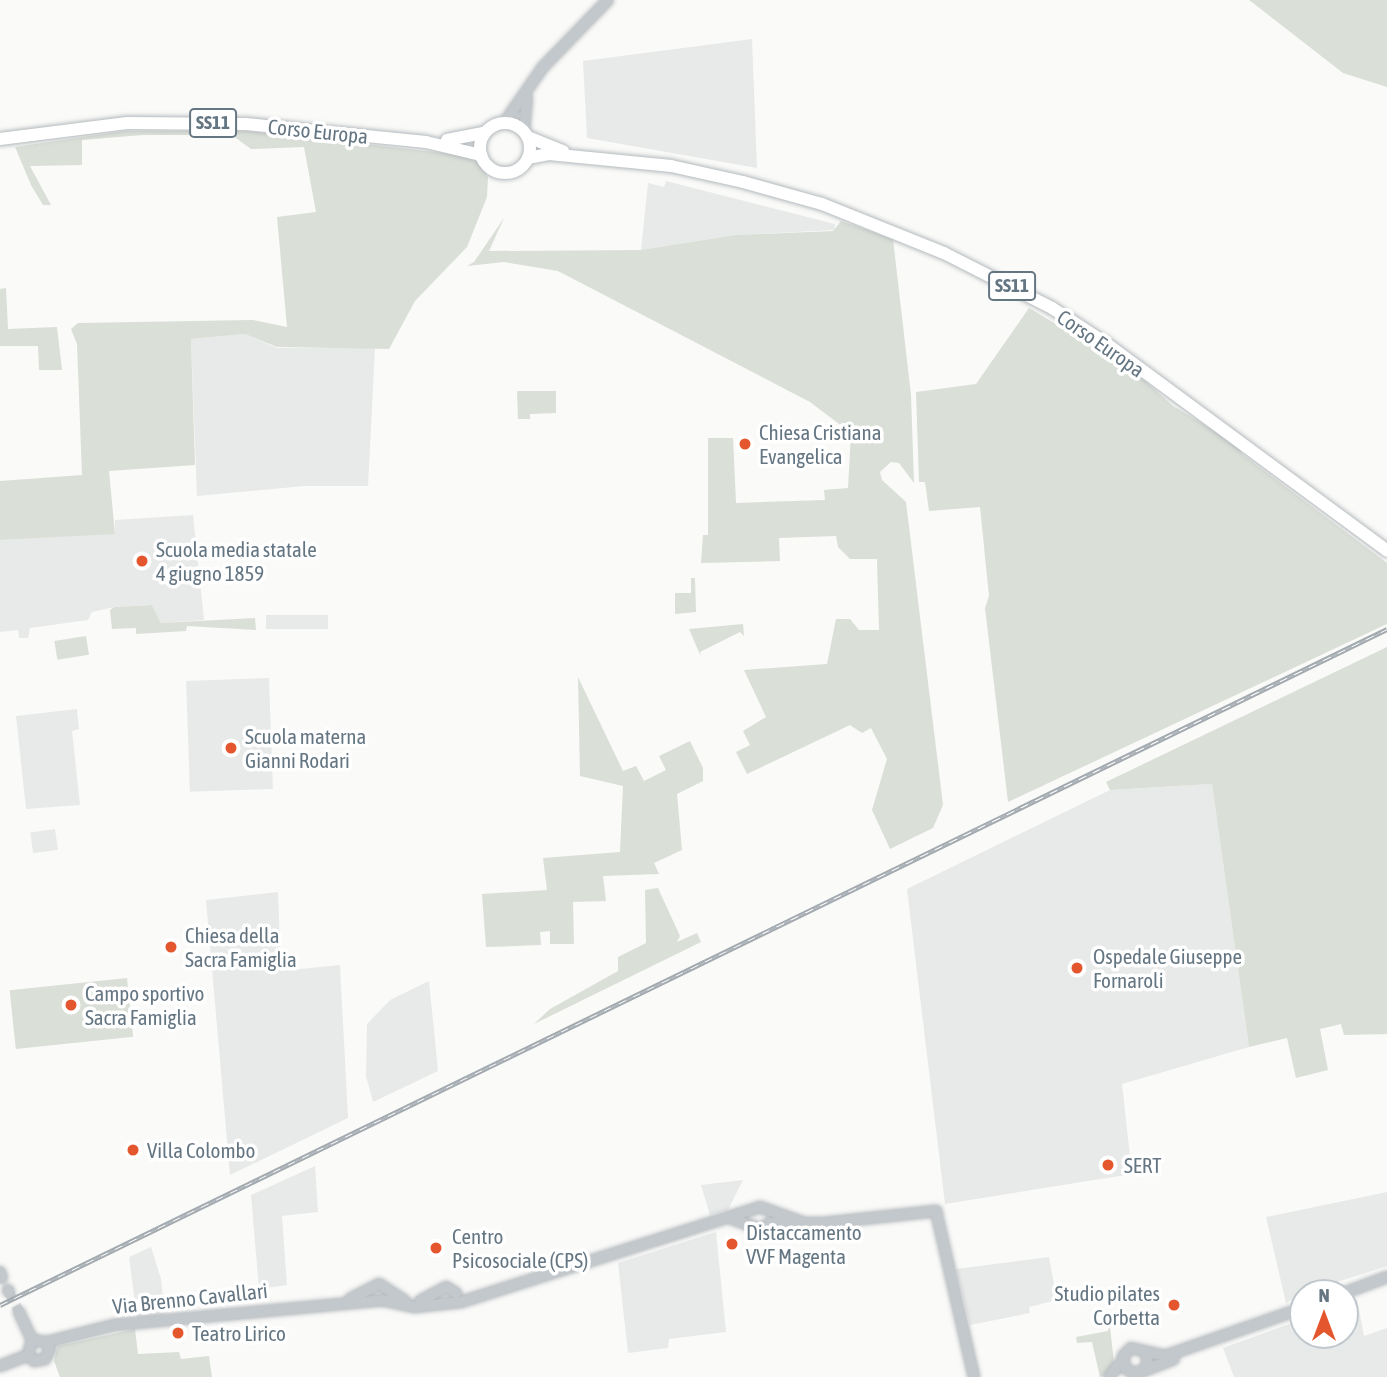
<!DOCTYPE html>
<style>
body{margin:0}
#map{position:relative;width:1387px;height:1377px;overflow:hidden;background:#fafaf8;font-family:"Asap Condensed",sans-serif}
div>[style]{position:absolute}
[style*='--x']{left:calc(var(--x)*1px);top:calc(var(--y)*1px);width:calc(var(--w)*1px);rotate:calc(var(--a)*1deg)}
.built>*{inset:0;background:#e8e9e9;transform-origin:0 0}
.green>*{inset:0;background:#dadfd7;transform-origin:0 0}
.tertiary-tunnel>*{height:10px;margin-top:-5px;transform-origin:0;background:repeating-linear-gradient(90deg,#d5d9db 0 10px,transparent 0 15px)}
.roads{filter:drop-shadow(0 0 2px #b5babe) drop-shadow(0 0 2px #b5babe)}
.tertiary>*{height:10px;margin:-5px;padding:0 5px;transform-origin:5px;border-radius:5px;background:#c3c8cc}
.primary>*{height:12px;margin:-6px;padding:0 6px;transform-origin:6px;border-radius:6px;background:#fff}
.primary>.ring{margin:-6px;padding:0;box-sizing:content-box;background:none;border:12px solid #fff;border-radius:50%}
.rail>*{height:5px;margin-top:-2.5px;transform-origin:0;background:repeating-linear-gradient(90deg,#fff 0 8px,#a2aab0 0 16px);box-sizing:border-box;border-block:2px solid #a2aab0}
.dots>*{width:19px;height:19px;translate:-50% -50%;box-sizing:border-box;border:4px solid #fff;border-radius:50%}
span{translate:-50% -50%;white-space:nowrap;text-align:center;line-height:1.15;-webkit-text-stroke:7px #fff;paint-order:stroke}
.shield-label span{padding:2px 5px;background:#fff;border:2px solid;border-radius:5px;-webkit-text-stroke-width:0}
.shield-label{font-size:19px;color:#657683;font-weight:700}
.street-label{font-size:21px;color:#657683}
.poi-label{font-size:21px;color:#657683}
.left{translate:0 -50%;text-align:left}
.right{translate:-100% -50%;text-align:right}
.north{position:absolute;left:1289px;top:1279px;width:70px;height:70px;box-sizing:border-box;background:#fff;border:2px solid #c1c8cd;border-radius:50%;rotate:0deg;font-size:19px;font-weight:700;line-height:28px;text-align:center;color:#657683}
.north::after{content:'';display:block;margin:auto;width:24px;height:32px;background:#e4572e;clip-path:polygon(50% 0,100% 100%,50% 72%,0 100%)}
</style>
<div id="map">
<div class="built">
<i style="clip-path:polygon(752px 39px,757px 168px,587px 138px,583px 61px)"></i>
<i style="clip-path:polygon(666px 181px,835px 224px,834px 230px,735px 235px,641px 250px,648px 183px,664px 187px)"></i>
<i style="clip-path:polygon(245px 334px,277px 348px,375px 348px,368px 486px,305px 486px,197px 496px,191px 339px)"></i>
<i style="clip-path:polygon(193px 515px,204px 620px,161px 623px,152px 605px,114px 607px,92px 612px,88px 620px,30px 628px,28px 638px,19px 638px,18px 630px,0 632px,0 540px,115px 533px,115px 520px)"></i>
<i style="left:328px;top:615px;width:14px;height:62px;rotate:90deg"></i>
<i style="left:269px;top:678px;width:111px;height:83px;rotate:88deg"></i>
<i style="clip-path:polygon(77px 709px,79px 729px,72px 731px,80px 805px,26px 809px,16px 716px)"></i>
<i style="clip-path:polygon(1212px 784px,1249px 1047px,1122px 1084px,1132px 1174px,945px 1204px,907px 889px,1110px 790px)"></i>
<i style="left:55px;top:829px;width:21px;height:25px;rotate:82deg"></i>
<i style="clip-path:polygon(278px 892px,281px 971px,340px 965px,348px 1118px,230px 1175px,206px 900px)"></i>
<i style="clip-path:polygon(429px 981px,438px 1071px,373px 1102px,366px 1076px,367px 1024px,390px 1000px)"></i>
<i style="clip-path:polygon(315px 1166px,318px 1212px,282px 1216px,287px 1285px,259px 1289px,251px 1195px)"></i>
<i style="clip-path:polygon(743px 1180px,728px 1210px,710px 1215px,701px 1185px)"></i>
<i style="clip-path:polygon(1387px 1192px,1387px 1266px,1303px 1293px,1286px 1303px,1266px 1217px)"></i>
<i style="clip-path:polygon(716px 1232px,726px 1332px,669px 1339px,668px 1348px,628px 1353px,618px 1263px)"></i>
<i style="clip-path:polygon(151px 1247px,161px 1279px,165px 1315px,137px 1318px,129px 1257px)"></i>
<i style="clip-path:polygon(1049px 1257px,1057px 1300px,1029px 1307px,1030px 1313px,970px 1325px,956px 1269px)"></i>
<i style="clip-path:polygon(1357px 1299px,1364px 1336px,1387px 1328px,1387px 1377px,1234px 1377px,1223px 1348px,1303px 1319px,1303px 1335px,1345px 1335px,1345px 1303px)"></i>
</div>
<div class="green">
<i style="clip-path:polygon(1249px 0,1387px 0,1387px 87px,1343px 73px)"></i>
<i style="clip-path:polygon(124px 131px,248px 131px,462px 155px,477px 162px,488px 177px,487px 197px,467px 247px,415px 301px,389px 349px,277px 347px,245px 334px,191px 339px,195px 465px,109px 471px,115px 534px,0 540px,0 481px,82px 475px,77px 344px,71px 329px,78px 323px,253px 320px,287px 327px,277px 217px,316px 212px,304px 147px,251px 149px,232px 135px,143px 135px,82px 140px,82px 165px,30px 166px,51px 205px,43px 205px,31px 185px,15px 147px)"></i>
<i style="clip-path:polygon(504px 218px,489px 251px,641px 250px,735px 235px,833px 231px,841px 221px,893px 239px,911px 395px,914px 483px,899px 463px,891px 462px,880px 472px,882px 480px,906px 502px,943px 805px,933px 828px,890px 849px,872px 810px,887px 759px,871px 728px,862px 733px,850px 725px,747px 774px,736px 752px,750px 745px,743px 731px,766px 717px,744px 670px,827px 664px,836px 619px,850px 619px,859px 630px,879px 630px,877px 559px,850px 559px,838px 547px,836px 536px,779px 538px,780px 561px,701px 563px,703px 535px,708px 535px,708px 438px,733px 438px,736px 503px,825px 500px,824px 490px,848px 488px,851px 433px,810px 402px,558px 271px,504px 262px,467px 266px,474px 262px)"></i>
<i style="clip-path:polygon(6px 288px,8px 329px,57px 327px,62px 370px,39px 370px,38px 346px,0 346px,0 289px)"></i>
<i style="clip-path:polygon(1029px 308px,1134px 371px,1173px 406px,1238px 445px,1242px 454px,1387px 563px,1387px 624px,1008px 802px,985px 608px,989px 596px,980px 507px,929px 511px,925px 482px,919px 482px,916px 392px,976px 384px)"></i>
<i style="clip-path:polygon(517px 391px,556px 391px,556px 413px,530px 414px,530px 419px,518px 419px)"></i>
<i style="clip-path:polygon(691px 578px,695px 578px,696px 612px,675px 614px,675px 593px,691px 593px)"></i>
<i style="clip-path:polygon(152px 605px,161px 623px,255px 618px,256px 630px,187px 626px,186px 631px,136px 634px,136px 628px,112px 629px,110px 610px,114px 607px)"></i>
<i style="clip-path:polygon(743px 624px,744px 636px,740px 632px,700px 652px,701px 657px,689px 629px)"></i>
<i style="left:86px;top:636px;width:19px;height:32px;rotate:81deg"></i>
<i style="clip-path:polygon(1387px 647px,1387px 1034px,1344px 1035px,1341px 1024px,1320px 1029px,1328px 1070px,1296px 1078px,1287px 1038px,1249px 1047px,1212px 784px,1110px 790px,1106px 782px)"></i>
<i style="clip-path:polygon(578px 677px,623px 771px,636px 766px,644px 781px,666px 770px,659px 756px,690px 741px,703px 768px,703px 781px,677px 794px,682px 850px,654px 863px,659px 874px,603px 876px,606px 901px,573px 902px,574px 944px,550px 944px,550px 931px,540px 932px,541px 945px,486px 947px,482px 894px,547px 890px,543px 858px,620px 852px,623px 786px,580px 776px)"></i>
<i style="clip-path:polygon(658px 888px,680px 936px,677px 942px,697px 933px,701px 942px,534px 1024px,550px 1009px,618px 971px,618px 957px,646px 943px,645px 890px)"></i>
<i style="left:127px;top:978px;width:59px;height:118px;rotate:84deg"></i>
<i style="clip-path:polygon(1109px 1319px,1114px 1362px,1111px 1372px,1100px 1377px,1092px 1342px,1077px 1343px,1076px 1337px,1108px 1331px)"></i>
<i style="clip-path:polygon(135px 1329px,138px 1354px,179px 1352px,181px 1359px,209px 1356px,212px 1377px,60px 1377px,54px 1361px,58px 1346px)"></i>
</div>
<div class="tertiary-tunnel">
<i style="--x:9;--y:1292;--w:22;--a:63"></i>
</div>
<div class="roads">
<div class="tertiary">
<i style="--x:504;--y:123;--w:68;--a:-55.1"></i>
<i style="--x:543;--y:67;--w:93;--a:-45.9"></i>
<i style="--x:524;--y:131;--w:33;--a:-85"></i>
<i style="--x:730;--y:1218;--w:33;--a:20"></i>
<i style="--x:761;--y:1229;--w:11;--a:-34"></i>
<i style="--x:770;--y:1223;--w:54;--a:0"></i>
<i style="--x:824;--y:1223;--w:113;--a:-6.1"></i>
<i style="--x:936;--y:1211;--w:170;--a:77.1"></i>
<i style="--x:0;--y:1272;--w:6;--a:72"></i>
<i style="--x:8;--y:1290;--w:2;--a:63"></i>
<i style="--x:1344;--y:1293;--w:46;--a:-20.4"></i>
<i style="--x:350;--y:1299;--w:33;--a:-27"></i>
<i style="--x:379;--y:1284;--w:31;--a:33"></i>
<i style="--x:382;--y:1300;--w:33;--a:12"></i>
<i style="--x:414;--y:1307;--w:47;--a:-6.1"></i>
<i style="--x:461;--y:1302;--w:314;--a:-17.6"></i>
<i style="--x:760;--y:1207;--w:48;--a:19.6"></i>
<i style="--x:420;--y:1301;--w:30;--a:-28"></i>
<i style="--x:446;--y:1287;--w:12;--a:31"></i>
<i style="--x:19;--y:1312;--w:31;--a:65"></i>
<i style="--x:47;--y:1342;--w:69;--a:-14.2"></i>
<i style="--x:114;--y:1325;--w:269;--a:-5.3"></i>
<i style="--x:1146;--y:1353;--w:10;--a:79"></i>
<i style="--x:1148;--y:1363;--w:9;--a:122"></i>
<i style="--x:1143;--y:1371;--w:10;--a:169"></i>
<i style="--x:1133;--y:1373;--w:9;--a:-148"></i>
<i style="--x:1125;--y:1368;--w:12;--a:-99"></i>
<i style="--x:1123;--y:1356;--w:11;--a:-45"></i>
<i style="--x:1131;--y:1348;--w:35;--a:13"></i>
<i style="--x:1165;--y:1356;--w:146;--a:-19.2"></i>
<i style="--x:28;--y:1355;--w:8;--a:45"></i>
<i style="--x:34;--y:1361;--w:11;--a:-10"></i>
<i style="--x:45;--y:1359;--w:10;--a:-61"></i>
<i style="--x:50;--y:1350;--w:9;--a:-111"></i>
<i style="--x:28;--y:1355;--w:16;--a:-75"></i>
<i style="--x:32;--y:1340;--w:15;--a:8"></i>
<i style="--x:0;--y:1366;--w:30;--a:-21"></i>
<i style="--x:1143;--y:1371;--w:33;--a:-21"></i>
<i style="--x:1109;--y:1377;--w:22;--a:-51"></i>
</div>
<div class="primary">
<i class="ring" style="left:480px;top:123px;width:38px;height:38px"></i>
<i style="--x:528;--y:137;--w:38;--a:22"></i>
<i style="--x:0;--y:139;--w:128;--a:-7.2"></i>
<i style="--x:127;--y:123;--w:119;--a:0.5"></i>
<i style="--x:246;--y:124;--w:181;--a:5.7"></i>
<i style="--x:426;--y:142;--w:57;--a:13.3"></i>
<i style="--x:447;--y:140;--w:38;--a:-11"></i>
<i style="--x:528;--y:158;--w:21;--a:-11"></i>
<i style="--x:549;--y:154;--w:123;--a:5.6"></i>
<i style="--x:671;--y:166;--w:74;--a:12.5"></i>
<i style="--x:743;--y:182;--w:82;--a:15.6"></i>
<i style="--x:822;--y:204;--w:131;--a:21.9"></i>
<i style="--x:944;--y:253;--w:121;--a:27"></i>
<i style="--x:1052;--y:308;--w:62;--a:33.2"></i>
<i style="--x:1104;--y:342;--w:352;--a:36.4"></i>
</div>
</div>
<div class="rail">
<i style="--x:0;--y:1305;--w:1543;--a:-25.98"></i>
</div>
<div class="dots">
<i style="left:745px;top:444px;background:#e4572e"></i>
<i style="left:142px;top:561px;background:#e4572e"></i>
<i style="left:231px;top:748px;background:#e4572e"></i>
<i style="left:171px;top:947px;background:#e4572e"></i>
<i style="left:1077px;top:968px;background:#e4572e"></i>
<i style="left:71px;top:1005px;background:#e4572e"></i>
<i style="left:133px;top:1150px;background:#e4572e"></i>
<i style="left:1108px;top:1165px;background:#e4572e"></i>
<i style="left:732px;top:1244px;background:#e4572e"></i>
<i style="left:436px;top:1248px;background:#e4572e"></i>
<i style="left:1174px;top:1305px;background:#e4572e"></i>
<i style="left:178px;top:1333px;background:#e4572e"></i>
</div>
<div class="shield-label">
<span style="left:213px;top:123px">SS11</span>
<span style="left:1012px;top:286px">SS11</span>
</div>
<div class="street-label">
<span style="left:318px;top:131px;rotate:6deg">Corso Europa</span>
<span style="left:1101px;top:343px;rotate:35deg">Corso Europa</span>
<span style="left:190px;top:1298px;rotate:-6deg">Via Brenno Cavallari</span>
</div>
<div class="poi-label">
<span class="left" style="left:759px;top:444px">Chiesa Cristiana<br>Evangelica</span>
<span class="left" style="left:156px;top:561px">Scuola media statale<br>4 giugno 1859</span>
<span class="left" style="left:245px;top:748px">Scuola materna<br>Gianni Rodari</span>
<span class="left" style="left:185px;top:947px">Chiesa della<br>Sacra Famiglia</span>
<span class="left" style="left:1093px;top:968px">Ospedale Giuseppe<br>Fornaroli</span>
<span class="left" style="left:85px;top:1005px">Campo sportivo<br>Sacra Famiglia</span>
<span class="left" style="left:147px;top:1150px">Villa Colombo</span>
<span class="left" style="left:1124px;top:1165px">SERT</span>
<span class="left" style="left:746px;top:1244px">Distaccamento<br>VVF Magenta</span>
<span class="left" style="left:452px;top:1248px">Centro<br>Psicosociale (CPS)</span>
<span class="right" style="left:1160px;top:1305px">Studio pilates<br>Corbetta</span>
<span class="left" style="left:192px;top:1333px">Teatro Lirico</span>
</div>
<div class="north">N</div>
</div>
